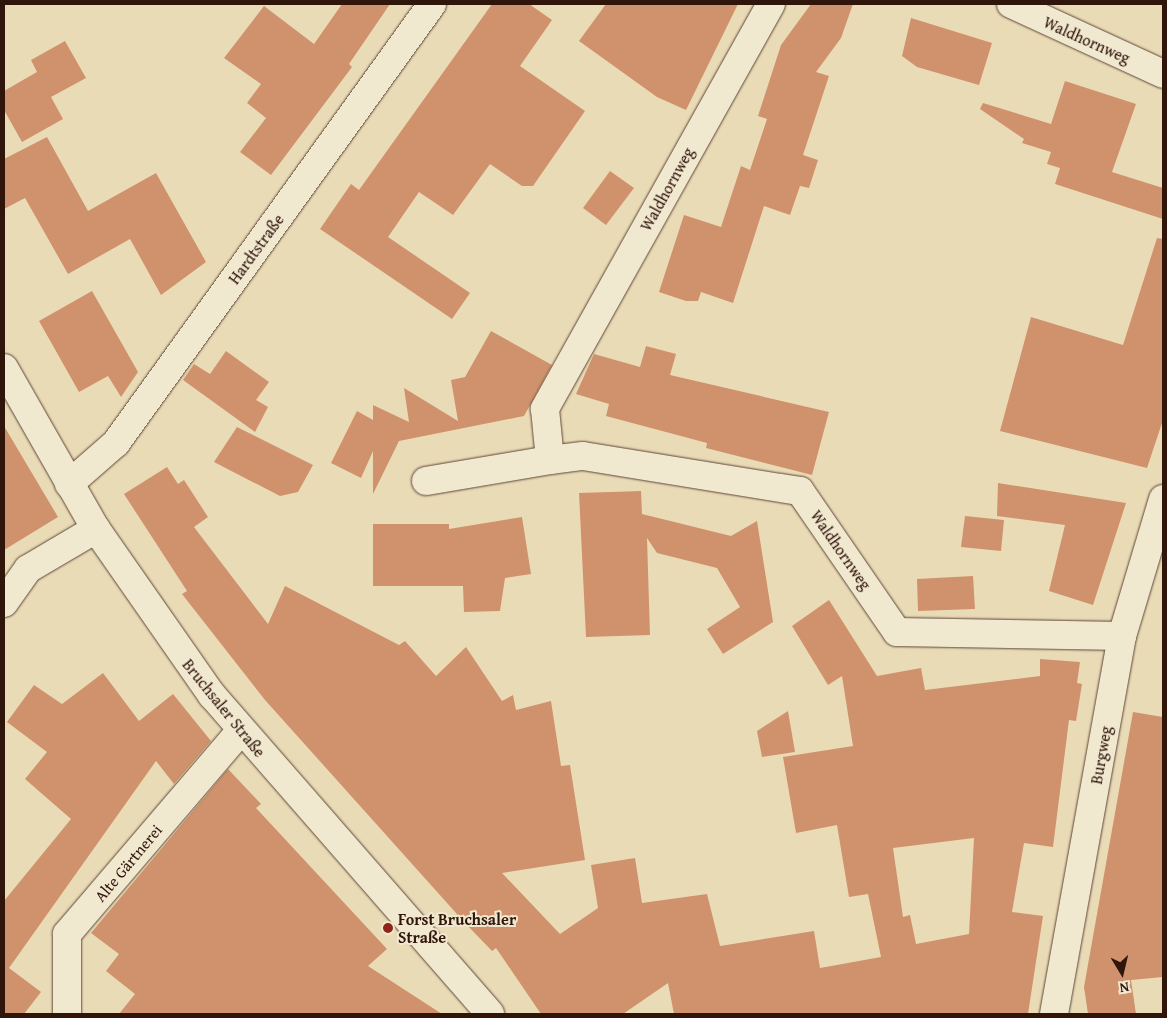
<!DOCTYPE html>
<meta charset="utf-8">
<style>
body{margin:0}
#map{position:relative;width:1167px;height:1018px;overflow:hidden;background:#eadbb7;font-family:"Gentium Book Plus",serif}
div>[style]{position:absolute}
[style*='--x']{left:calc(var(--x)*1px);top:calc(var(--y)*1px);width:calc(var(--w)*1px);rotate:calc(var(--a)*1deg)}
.building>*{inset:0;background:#d0926c}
.roads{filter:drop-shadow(0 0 1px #5e4636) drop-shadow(0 0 1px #5e4636)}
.street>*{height:28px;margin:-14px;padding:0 14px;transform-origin:14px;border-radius:14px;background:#f1e8d0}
.secondary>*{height:28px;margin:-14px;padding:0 14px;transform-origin:14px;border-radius:14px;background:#f1e8d0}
.dots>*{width:14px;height:14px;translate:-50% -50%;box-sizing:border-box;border:2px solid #f1e8d0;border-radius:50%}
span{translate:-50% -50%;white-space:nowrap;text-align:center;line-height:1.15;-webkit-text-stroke:4px #f1e8d0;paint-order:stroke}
.street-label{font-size:16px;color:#30150b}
.poi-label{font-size:16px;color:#30150b;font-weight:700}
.left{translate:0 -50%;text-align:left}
.frame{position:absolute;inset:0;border:5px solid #30150b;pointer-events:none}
.north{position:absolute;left:1097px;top:948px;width:50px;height:50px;-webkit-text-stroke:4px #f1e8d0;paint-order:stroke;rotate:171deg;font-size:14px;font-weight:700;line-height:20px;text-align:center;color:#30150b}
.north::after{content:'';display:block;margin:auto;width:18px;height:22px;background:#30150b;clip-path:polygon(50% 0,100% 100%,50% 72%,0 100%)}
</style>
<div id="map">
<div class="building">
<i style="clip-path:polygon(342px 4px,390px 4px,349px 64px,352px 67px,271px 175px,240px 152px,266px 118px,247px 103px,261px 84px,224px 58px,264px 6px,314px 44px)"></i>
<i style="clip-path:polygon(492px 4px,529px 4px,552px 20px,520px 66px,585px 111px,533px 186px,522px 186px,490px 164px,453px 215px,419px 192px,388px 237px,470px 293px,452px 319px,320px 229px,351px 184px,359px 190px)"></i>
<i style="clip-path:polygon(606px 4px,738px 4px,686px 110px,657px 97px,579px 41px)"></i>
<i style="clip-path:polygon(811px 4px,853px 4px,841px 38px,816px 72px,829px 76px,803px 155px,818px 160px,809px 188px,800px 186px,790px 215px,764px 206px,733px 303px,701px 292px,698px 301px,686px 301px,659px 292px,684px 215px,721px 227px,741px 166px,750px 170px,767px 119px,758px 116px,781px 45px)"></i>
<i style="clip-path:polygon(911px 18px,992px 43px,979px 85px,917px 67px,902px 56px)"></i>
<i style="clip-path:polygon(65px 41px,86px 78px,51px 97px,63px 119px,22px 142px,4px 110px,4px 91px,37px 72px,31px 60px)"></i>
<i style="clip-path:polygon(1065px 81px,1136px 104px,1112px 172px,1163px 188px,1163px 219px,1055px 184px,1060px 168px,1047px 164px,1051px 152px,1022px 143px,1024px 139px,980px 109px,983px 103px,1051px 124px)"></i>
<i style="clip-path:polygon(47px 137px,88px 211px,156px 173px,206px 262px,161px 295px,130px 239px,68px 274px,25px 198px,4px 209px,4px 159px)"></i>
<i style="clip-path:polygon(610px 171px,634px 188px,606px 225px,583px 208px)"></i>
<i style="clip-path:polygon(1157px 238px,1163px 239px,1163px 420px,1147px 468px,1000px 431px,1031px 317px,1123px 345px)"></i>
<i style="clip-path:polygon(92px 291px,138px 372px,121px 397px,108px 376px,79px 392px,39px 321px)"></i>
<i style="clip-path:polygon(491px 331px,552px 365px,524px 416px,399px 441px,373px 494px,373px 451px,361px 478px,331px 463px,357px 411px,373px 420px,373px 405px,409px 422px,404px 388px,458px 421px,451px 380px,465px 377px)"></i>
<i style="clip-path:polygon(646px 346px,676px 354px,670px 375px,829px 412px,812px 475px,706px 448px,707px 443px,606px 416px,609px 404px,576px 394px,594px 354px,640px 367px)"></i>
<i style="clip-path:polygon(226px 351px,269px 382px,256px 400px,268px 407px,255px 432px,183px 380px,194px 364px,210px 374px)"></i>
<i style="clip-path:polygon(4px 426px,58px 517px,4px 550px)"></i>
<i style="clip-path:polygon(237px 427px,313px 465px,298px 492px,280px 496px,214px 462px)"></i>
<i style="clip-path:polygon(evenodd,167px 467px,178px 484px,184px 480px,208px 517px,194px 527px,268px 624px,285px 586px,399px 645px,405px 641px,436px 676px,466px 647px,502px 701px,513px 695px,516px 710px,551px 701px,561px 766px,570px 765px,585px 860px,502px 873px,560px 934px,598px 908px,591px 865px,635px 858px,642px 903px,707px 894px,720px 946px,814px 931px,820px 968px,881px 957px,868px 894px,849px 897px,837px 825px,796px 833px,783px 757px,853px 746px,842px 676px,828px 685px,792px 626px,829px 600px,877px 676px,921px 668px,925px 690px,1040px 676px,1040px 659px,1080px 662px,1077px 683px,1082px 684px,1076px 721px,1069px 720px,1053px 847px,1024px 843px,1012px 912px,1043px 916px,1028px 1014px,674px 1014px,668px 983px,623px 1014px,541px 1014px,496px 948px,492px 951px,465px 923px,265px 700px,182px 594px,187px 591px,124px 494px,167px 467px,974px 838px,969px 934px,916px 944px,910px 915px,903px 917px,893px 848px,974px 838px)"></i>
<i style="clip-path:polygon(998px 483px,1126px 503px,1093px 605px,1049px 591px,1065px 525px,997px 516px)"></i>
<i style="clip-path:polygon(641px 491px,642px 514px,731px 536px,757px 521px,773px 622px,723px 654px,707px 629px,740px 607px,717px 568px,657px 553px,647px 538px,650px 635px,586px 637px,579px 493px)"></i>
<i style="clip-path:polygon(965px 516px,1004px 520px,1001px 551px,961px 547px)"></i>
<i style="clip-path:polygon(522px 517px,531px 574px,505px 578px,500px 611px,464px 612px,463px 586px,373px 586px,373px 524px,449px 524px,449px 529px)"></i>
<i style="clip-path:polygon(973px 576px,975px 609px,918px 611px,917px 579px)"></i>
<i style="clip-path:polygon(103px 673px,139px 721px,173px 694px,211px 741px,174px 784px,156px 761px,9px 968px,41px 992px,24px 1014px,4px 1014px,4px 901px,71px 819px,25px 779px,47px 752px,7px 722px,34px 685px,62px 704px)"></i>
<i style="clip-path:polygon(788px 711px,795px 752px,762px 757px,757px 731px)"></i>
<i style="clip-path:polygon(1133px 712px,1163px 717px,1163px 977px,1131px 980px,1136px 1014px,1088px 1014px,1084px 987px)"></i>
<i style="clip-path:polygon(228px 769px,261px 804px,256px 808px,387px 949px,368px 966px,442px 1014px,119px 1014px,135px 994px,106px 971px,119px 954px,91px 933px)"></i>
</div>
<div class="roads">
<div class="street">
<i style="--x:771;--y:4;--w:464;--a:119.2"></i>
<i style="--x:545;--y:409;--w:51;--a:84.4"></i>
<i style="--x:550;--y:460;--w:33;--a:-7"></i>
<i style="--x:583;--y:456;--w:220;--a:9.2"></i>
<i style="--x:800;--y:491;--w:171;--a:55.5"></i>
<i style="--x:897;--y:632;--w:225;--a:1"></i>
<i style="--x:1011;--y:4;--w:167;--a:24.7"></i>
<i style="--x:426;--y:481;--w:126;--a:-9.6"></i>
<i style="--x:69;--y:484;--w:62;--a:-41.1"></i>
<i style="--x:116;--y:443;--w:541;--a:-54.25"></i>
<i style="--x:4;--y:603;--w:42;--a:-54.8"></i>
<i style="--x:28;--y:569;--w:79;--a:-30.5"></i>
<i style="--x:67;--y:1014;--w:80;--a:-90"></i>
<i style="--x:67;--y:934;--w:268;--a:-49.5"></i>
</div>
<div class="secondary">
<i style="--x:4;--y:368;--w:185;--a:60.3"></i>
<i style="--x:96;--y:529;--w:203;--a:55.1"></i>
<i style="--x:212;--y:695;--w:423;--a:48.9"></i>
<i style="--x:1054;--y:1014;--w:384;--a:-79.8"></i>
<i style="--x:1122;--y:636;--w:143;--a:-73.3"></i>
</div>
</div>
<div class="dots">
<i style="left:388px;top:928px;background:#8f2418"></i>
</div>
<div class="street-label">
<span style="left:1087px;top:40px;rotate:24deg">Waldhornweg</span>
<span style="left:667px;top:189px;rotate:-61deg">Waldhornweg</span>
<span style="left:256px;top:249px;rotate:-54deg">Hardtstraße</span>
<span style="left:841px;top:550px;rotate:55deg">Waldhornweg</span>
<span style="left:224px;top:708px;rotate:51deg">Bruchsaler Straße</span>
<span style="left:1101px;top:755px;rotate:-80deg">Burgweg</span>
<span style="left:128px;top:863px;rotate:-50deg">Alte Gärtnerei</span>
</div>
<div class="poi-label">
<span class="left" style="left:398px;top:928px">Forst Bruchsaler<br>Straße</span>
</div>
<div class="frame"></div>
<div class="north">N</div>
</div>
